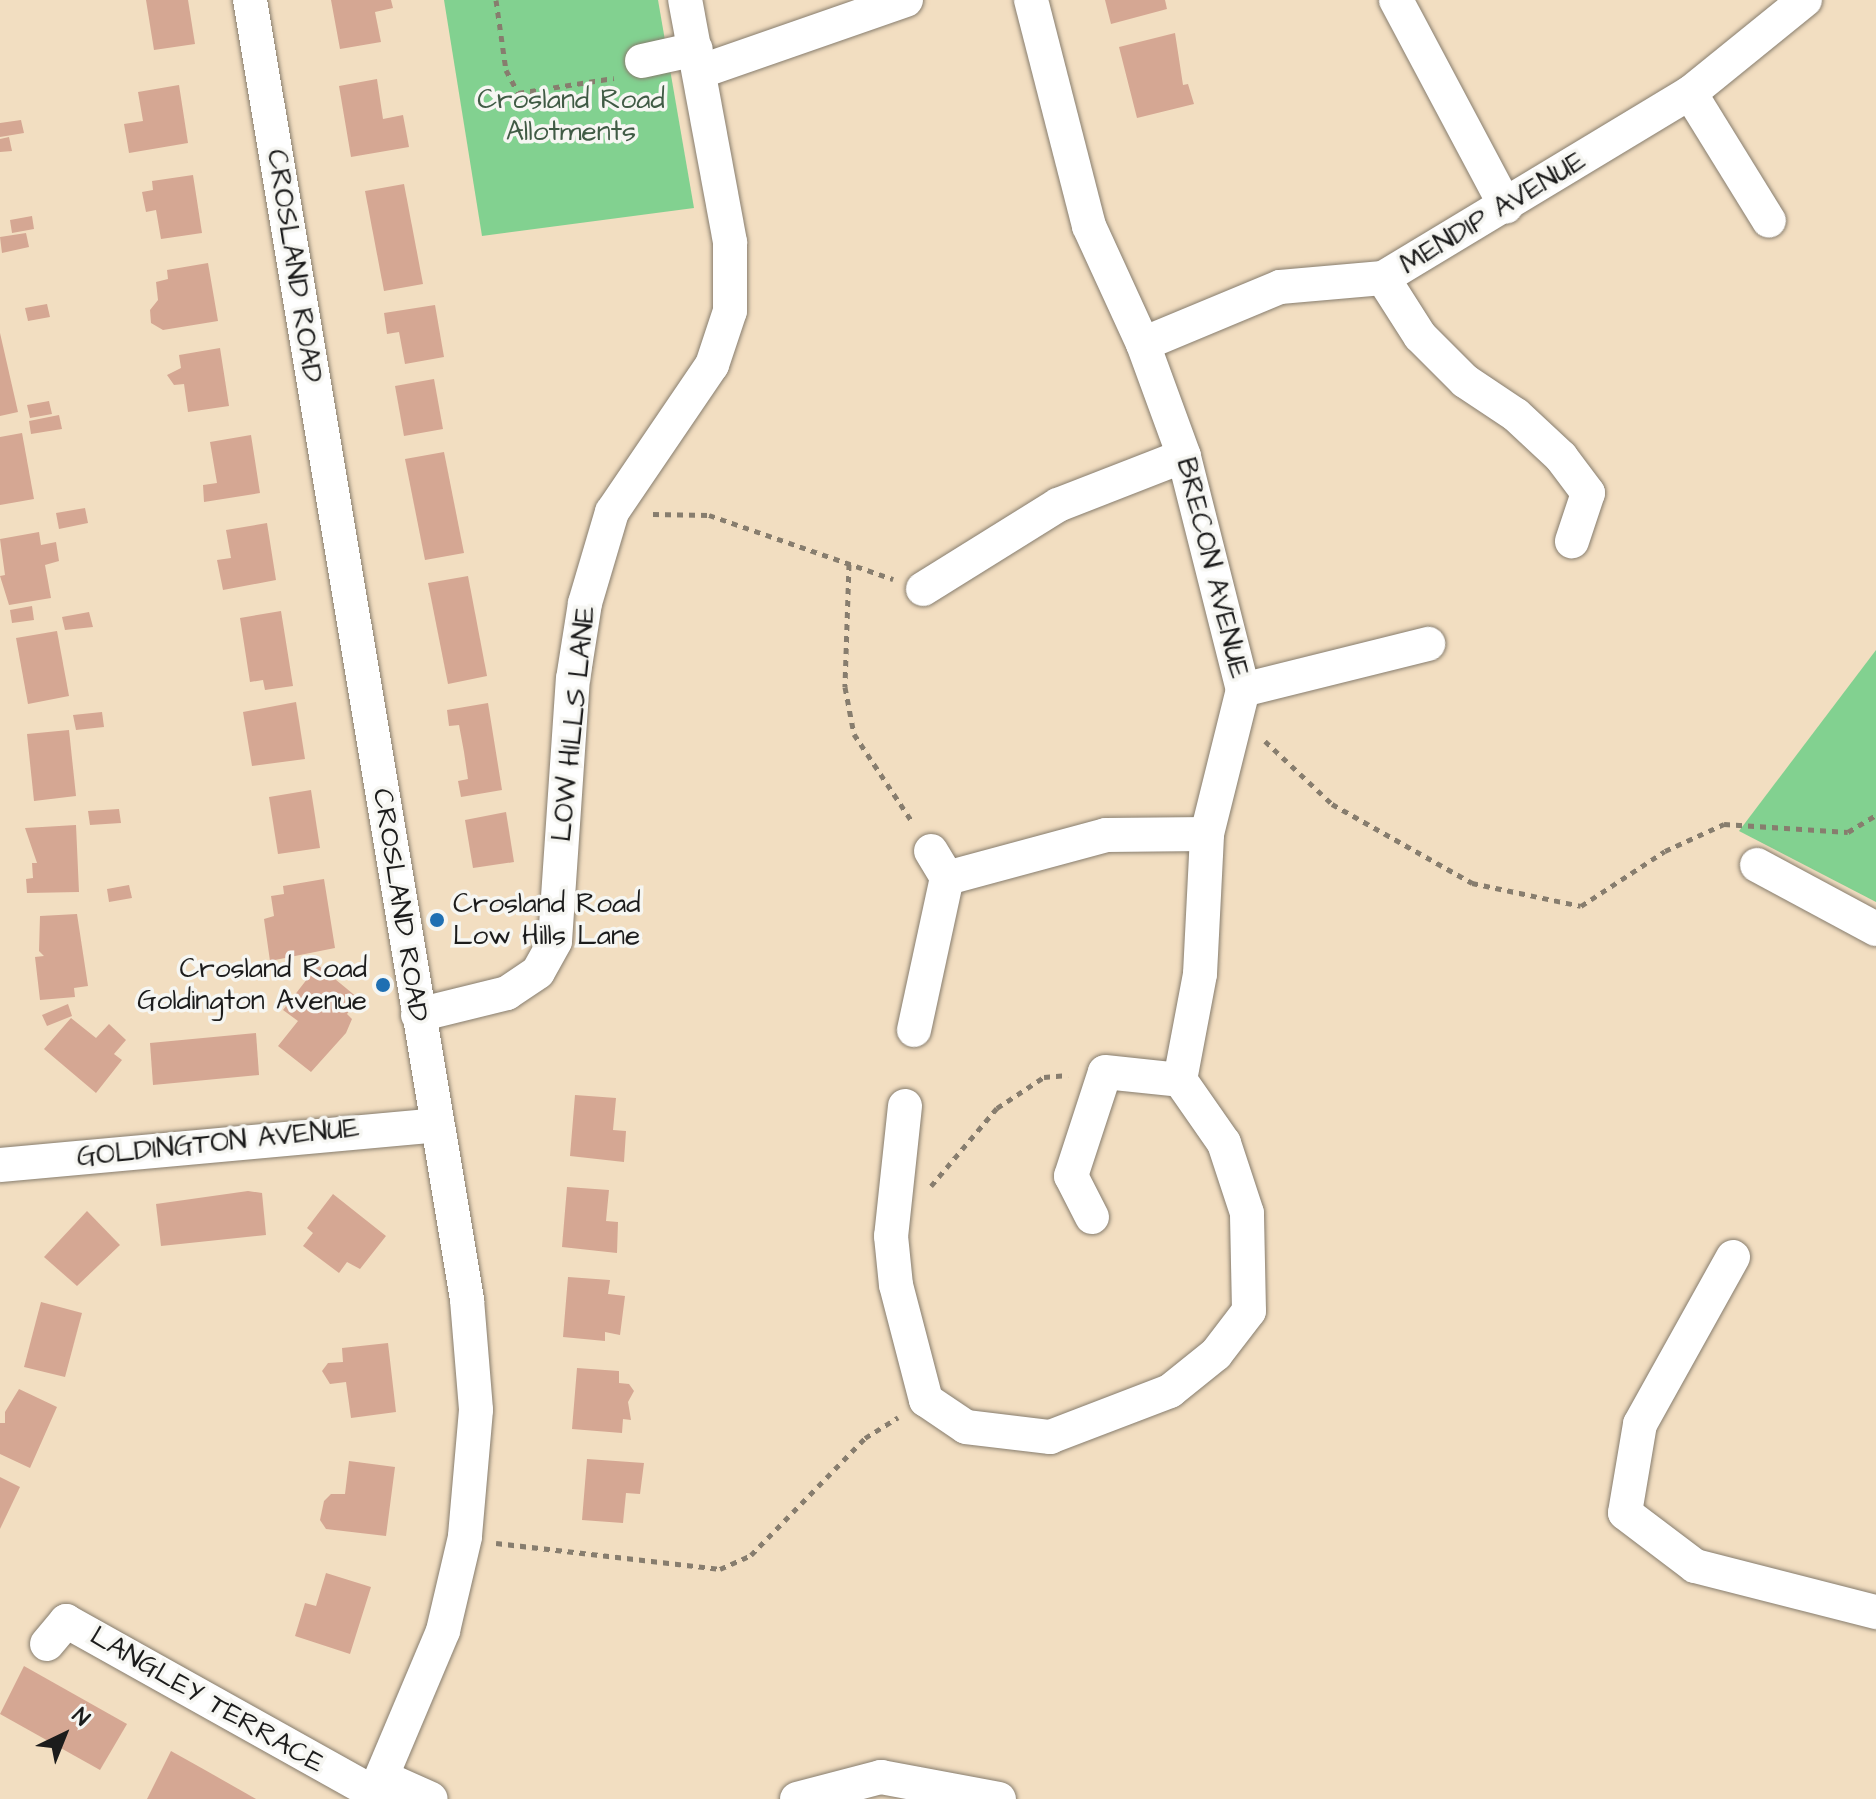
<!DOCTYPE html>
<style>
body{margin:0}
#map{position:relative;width:1876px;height:1799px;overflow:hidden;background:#f2dec1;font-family:"Architects Daughter",sans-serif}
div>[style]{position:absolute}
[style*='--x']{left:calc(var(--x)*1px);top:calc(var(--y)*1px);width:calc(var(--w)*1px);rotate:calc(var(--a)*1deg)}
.green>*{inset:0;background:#82d190}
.building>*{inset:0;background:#d5a793}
.path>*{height:5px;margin-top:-2.5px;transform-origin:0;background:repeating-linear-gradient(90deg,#877d6e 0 6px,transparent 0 12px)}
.roads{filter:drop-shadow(0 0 2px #877d6e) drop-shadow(0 0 2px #877d6e)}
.minor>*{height:34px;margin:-17px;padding:0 17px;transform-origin:17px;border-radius:17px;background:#fff}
.dots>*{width:22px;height:22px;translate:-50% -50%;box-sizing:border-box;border:4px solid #f6f6f2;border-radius:50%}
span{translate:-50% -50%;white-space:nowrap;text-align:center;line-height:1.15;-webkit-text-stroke:7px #f6f6f2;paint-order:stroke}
.park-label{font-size:28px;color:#405b45}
.street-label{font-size:28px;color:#1c1c1c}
.poi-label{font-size:28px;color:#1c1c1c}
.left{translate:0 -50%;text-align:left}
.right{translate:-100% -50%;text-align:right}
.north{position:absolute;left:24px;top:1695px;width:80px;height:80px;-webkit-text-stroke:6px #f6f6f2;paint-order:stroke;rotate:43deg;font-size:22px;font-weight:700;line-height:32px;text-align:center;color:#1c1c1c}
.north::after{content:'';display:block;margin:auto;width:28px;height:36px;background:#1c1c1c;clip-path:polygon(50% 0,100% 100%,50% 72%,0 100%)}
</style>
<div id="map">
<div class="green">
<i style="clip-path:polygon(444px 0,658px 0,694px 208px,482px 236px)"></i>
<i style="clip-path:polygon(1876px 650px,1876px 902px,1739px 831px)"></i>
</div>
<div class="building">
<i style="clip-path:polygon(146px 0,188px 0,195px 44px,154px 50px)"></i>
<i style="clip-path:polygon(331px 0,391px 0,393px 8px,375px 12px,381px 42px,340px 49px)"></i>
<i style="clip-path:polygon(1105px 0,1165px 0,1167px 9px,1111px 24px)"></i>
<i style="clip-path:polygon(1175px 33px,1183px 85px,1188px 84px,1194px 104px,1137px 118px,1119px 47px)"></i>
<i style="clip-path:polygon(377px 79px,383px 119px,403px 115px,409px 147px,351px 157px,339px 86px)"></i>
<i style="clip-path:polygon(179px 85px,188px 143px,129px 153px,124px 124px,143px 121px,138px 92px)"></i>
<i style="clip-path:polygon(21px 120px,24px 133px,0 137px,0 123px)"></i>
<i style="clip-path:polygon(9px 137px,12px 151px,0 152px,0 139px)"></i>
<i style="clip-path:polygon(193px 175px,202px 233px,161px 239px,156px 210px,146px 212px,142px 192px,153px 190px,152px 181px)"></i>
<i style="clip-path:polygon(404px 184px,423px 284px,384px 291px,365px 191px)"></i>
<i style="clip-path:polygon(32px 216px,34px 229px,12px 233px,10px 220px)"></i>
<i style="clip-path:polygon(26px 233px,29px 247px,2px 253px,0 237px)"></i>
<i style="clip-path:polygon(208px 263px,218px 321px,163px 330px,151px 323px,150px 310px,158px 300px,156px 282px,168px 279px,167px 270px)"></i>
<i style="clip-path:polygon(47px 304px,50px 317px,28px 321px,25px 308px)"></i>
<i style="clip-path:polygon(435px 305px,444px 357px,405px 364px,399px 332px,387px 334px,384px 313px)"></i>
<i style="clip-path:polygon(0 333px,18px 412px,0 416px)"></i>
<i style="clip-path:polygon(220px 348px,229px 406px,188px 412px,184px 384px,174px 385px,167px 375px,181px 368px,179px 355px)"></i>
<i style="clip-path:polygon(434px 379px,443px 429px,404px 436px,395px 386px)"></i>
<i style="clip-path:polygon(49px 401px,52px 414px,30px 418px,27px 405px)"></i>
<i style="clip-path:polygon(59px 415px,62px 429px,31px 434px,29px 421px)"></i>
<i style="clip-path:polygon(22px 433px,34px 499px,0 505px,0 437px)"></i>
<i style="clip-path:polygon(251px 435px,260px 493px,204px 502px,203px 485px,217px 483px,210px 442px)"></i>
<i style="clip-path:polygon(444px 452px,464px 553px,425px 560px,405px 459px)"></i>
<i style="clip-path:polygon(85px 508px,88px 523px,59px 529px,56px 513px)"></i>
<i style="clip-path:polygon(267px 523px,276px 580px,223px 590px,217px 560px,231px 558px,226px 530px)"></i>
<i style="clip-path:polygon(39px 532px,41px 545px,56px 542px,59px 561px,45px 565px,51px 598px,9px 605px,0 576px,5px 575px,0 539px)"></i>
<i style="clip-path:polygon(468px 576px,487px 676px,448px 684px,428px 583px)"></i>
<i style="clip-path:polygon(32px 606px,34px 620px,12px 623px,10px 610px)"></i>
<i style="clip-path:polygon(281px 611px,293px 686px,265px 690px,263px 680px,250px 682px,240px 618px)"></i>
<i style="clip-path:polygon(89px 612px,93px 627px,65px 630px,62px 617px)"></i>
<i style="clip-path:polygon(57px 631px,69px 696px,28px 704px,16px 638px)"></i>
<i style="clip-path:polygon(296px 702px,305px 759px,252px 766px,243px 712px)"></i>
<i style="clip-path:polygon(488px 703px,502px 790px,461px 797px,458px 781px,468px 779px,464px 752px,459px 725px,449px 726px,447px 710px)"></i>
<i style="clip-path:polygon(102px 712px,104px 727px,76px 730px,73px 715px)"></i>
<i style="clip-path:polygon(69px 730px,76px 796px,34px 801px,27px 734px)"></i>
<i style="clip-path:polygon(311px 790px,320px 848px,278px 854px,269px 797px)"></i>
<i style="clip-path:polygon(119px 809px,121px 823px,90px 825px,88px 811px)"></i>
<i style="clip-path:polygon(506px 812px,514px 862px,473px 868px,465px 820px)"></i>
<i style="clip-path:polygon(76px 825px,79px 892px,27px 893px,26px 879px,33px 878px,32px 863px,37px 863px,25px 828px)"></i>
<i style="clip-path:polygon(324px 879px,335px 948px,270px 961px,264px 919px,274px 916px,271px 896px,284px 894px,283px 886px)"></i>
<i style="clip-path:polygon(129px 885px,132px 898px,109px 902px,107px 889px)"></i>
<i style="clip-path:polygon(77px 914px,88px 986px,74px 988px,75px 997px,40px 1000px,35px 957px,44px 956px,39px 951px,40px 916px)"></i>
<i style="clip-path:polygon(318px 965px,358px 998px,347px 1014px,352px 1019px,346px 1033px,311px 1072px,278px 1046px,298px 1021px,283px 1010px)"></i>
<i style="clip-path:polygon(68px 1004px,72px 1016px,47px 1026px,42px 1015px)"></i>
<i style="clip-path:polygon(71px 1018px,96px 1038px,109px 1024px,126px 1040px,114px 1054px,122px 1060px,96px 1093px,44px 1049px)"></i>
<i style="clip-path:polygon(256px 1033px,259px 1075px,153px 1085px,150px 1043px)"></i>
<i style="clip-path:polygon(575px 1095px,616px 1098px,613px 1130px,626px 1131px,624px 1162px,570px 1156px)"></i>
<i style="clip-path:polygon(567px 1187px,609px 1190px,606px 1221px,618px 1222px,617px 1253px,562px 1247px)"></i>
<i style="clip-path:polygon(248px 1191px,262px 1193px,266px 1235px,161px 1246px,156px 1204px)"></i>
<i style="clip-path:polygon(333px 1194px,386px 1236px,360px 1269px,347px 1262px,339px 1273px,303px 1246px,313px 1233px,307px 1228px)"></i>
<i style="clip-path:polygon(87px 1211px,120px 1245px,77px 1286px,44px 1257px)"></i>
<i style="clip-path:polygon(568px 1277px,610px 1280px,608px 1294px,625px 1296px,620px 1335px,605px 1332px,605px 1341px,563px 1337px)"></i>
<i style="clip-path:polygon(41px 1302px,82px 1313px,65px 1377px,24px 1367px)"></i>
<i style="clip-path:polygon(388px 1343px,396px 1412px,351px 1418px,346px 1382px,330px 1384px,322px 1371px,328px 1363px,343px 1362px,342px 1348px)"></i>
<i style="clip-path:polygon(577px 1368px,619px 1371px,619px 1383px,629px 1384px,634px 1391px,628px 1402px,631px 1420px,623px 1419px,622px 1433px,572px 1429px)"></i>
<i style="clip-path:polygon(19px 1389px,57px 1407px,30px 1468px,0 1454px,0 1423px,5px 1423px,5px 1412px)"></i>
<i style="clip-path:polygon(587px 1459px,644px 1463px,640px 1494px,626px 1493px,623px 1523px,582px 1520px)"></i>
<i style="clip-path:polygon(349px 1461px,395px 1467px,386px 1536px,326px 1529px,320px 1520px,324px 1501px,331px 1494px,345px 1494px)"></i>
<i style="clip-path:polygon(0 1477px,20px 1487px,0 1529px)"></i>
<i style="clip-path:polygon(326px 1573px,371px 1587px,350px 1654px,295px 1636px,305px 1603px,316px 1606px)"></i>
<i style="clip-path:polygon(24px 1666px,127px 1724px,100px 1770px,0 1714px)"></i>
<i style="clip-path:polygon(171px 1751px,205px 1770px,256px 1799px,147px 1799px)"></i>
</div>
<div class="path">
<i style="--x:496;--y:0;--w:71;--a:81.9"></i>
<i style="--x:506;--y:70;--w:26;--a:62"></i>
<i style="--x:518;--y:93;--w:97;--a:-8.9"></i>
<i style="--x:653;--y:514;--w:56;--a:1"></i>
<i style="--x:709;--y:515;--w:195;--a:19.2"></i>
<i style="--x:849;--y:564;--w:123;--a:91.9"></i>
<i style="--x:845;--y:687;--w:48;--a:79.2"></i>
<i style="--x:854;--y:734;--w:107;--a:56.5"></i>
<i style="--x:1265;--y:741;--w:92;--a:43.2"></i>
<i style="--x:1332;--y:804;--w:161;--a:29.4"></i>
<i style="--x:1472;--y:883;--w:111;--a:11.9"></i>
<i style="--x:1581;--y:906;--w:100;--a:-33.2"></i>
<i style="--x:1665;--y:851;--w:65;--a:-24.6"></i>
<i style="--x:1724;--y:824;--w:124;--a:3.7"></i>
<i style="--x:1848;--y:832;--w:33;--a:-31"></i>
<i style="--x:931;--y:1186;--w:102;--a:-49.8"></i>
<i style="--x:997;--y:1108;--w:56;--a:-33.4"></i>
<i style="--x:1044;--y:1077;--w:24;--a:-5"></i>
<i style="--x:496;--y:1543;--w:226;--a:6.6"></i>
<i style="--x:720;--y:1569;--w:34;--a:-24"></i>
<i style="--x:751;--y:1555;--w:163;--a:-45.7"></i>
<i style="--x:865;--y:1438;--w:39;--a:-32"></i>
</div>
<div class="roads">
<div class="minor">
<i style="--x:250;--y:0;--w:1318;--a:80.52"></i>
<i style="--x:467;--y:1300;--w:110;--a:85.3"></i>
<i style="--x:476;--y:1410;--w:127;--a:95"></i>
<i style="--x:465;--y:1537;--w:97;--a:103.2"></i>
<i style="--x:443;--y:1631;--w:182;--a:112.9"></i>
<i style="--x:1396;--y:0;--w:234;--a:62"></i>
<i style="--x:642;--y:61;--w:55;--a:-12.5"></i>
<i style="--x:702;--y:71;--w:216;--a:-19.2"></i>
<i style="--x:1690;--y:93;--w:150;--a:58.3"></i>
<i style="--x:1383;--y:278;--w:69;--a:57.5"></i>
<i style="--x:1420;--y:336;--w:64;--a:45"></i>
<i style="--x:1465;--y:381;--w:61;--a:33.7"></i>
<i style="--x:1516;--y:415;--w:62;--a:43"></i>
<i style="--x:1561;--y:457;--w:45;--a:53.1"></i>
<i style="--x:1588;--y:493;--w:51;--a:108.4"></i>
<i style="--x:1143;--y:344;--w:148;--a:-22.6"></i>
<i style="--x:1280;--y:287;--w:103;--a:-5"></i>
<i style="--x:1383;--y:278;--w:358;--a:-31.1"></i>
<i style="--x:1690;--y:93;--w:148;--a:-39"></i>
<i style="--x:923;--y:589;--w:159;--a:-31.9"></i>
<i style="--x:1058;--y:505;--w:135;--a:-21.3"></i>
<i style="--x:1243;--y:690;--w:191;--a:-14"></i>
<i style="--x:931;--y:851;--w:31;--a:59"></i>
<i style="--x:947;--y:878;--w:165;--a:-15.1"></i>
<i style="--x:1106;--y:835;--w:101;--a:-0.6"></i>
<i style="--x:1757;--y:865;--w:135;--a:28.3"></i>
<i style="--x:418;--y:1015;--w:92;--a:-13.9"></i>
<i style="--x:507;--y:993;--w:37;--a:-34"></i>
<i style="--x:538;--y:972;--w:35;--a:-61"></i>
<i style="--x:555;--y:941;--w:263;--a:-86.1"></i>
<i style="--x:573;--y:679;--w:77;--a:-81"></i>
<i style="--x:585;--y:603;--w:95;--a:-73.5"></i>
<i style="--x:612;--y:512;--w:178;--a:-55.8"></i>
<i style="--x:712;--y:365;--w:57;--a:-71.6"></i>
<i style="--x:730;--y:311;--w:69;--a:-90"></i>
<i style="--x:730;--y:242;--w:246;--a:-100.5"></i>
<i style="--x:914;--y:1030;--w:156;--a:-77.8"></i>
<i style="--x:905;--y:1106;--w:131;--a:96.1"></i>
<i style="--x:891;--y:1236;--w:49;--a:84.2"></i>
<i style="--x:896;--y:1285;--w:119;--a:75.4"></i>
<i style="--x:926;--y:1400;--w:48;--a:34"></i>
<i style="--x:966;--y:1427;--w:85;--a:6.8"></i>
<i style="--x:1050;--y:1437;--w:129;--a:-21"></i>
<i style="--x:1170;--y:1391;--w:59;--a:-38.8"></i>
<i style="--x:1216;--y:1354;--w:54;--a:-52.5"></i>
<i style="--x:1249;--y:1311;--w:98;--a:-91.2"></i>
<i style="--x:1247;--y:1213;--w:74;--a:-108.2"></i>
<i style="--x:1224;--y:1143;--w:77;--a:-124.9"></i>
<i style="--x:1180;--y:1080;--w:108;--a:-79.3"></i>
<i style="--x:1200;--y:974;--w:140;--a:-87.1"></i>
<i style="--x:1207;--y:834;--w:148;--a:-76"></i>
<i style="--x:1243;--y:690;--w:241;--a:-104.2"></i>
<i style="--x:1184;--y:456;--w:119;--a:-110.1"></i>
<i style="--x:1143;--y:344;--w:130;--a:-114.6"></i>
<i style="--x:1089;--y:226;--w:233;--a:-104.4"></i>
<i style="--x:0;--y:1165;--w:438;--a:-5.2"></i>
<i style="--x:1092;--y:1217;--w:46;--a:-117.1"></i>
<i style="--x:1071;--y:1176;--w:109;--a:-71.9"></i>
<i style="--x:1105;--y:1072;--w:75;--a:6.1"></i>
<i style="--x:1733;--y:1257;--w:191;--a:119.1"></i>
<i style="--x:1640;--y:1424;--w:90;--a:99.6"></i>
<i style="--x:1625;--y:1513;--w:88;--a:37.1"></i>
<i style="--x:1695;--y:1566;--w:187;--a:14.3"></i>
<i style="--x:47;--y:1644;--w:30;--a:-50"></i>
<i style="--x:66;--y:1621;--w:354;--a:29.2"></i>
<i style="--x:384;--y:1778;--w:51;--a:24.1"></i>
<i style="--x:797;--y:1799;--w:87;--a:-14.7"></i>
<i style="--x:881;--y:1777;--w:120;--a:10.6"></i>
</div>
</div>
<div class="dots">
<i style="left:437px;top:920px;background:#1f6fb2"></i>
<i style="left:383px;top:985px;background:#1f6fb2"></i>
</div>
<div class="park-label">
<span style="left:571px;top:116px">Crosland Road<br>Allotments</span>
</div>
<div class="street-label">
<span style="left:1493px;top:213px;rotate:-31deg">MENDIP AVENUE</span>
<span style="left:294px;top:266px;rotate:81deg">CROSLAND ROAD</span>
<span style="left:1212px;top:568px;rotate:76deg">BRECON AVENUE</span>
<span style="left:574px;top:724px;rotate:-84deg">LOW HILLS LANE</span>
<span style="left:400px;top:905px;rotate:81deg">CROSLAND ROAD</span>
<span style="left:218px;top:1143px;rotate:-6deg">GOLDINGTON AVENUE</span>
<span style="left:207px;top:1700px;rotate:30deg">LANGLEY TERRACE</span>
</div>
<div class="poi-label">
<span class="left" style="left:453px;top:920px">Crosland Road<br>Low Hills Lane</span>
<span class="right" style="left:367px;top:985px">Crosland Road<br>Goldington Avenue</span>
</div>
<div class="north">N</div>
</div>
